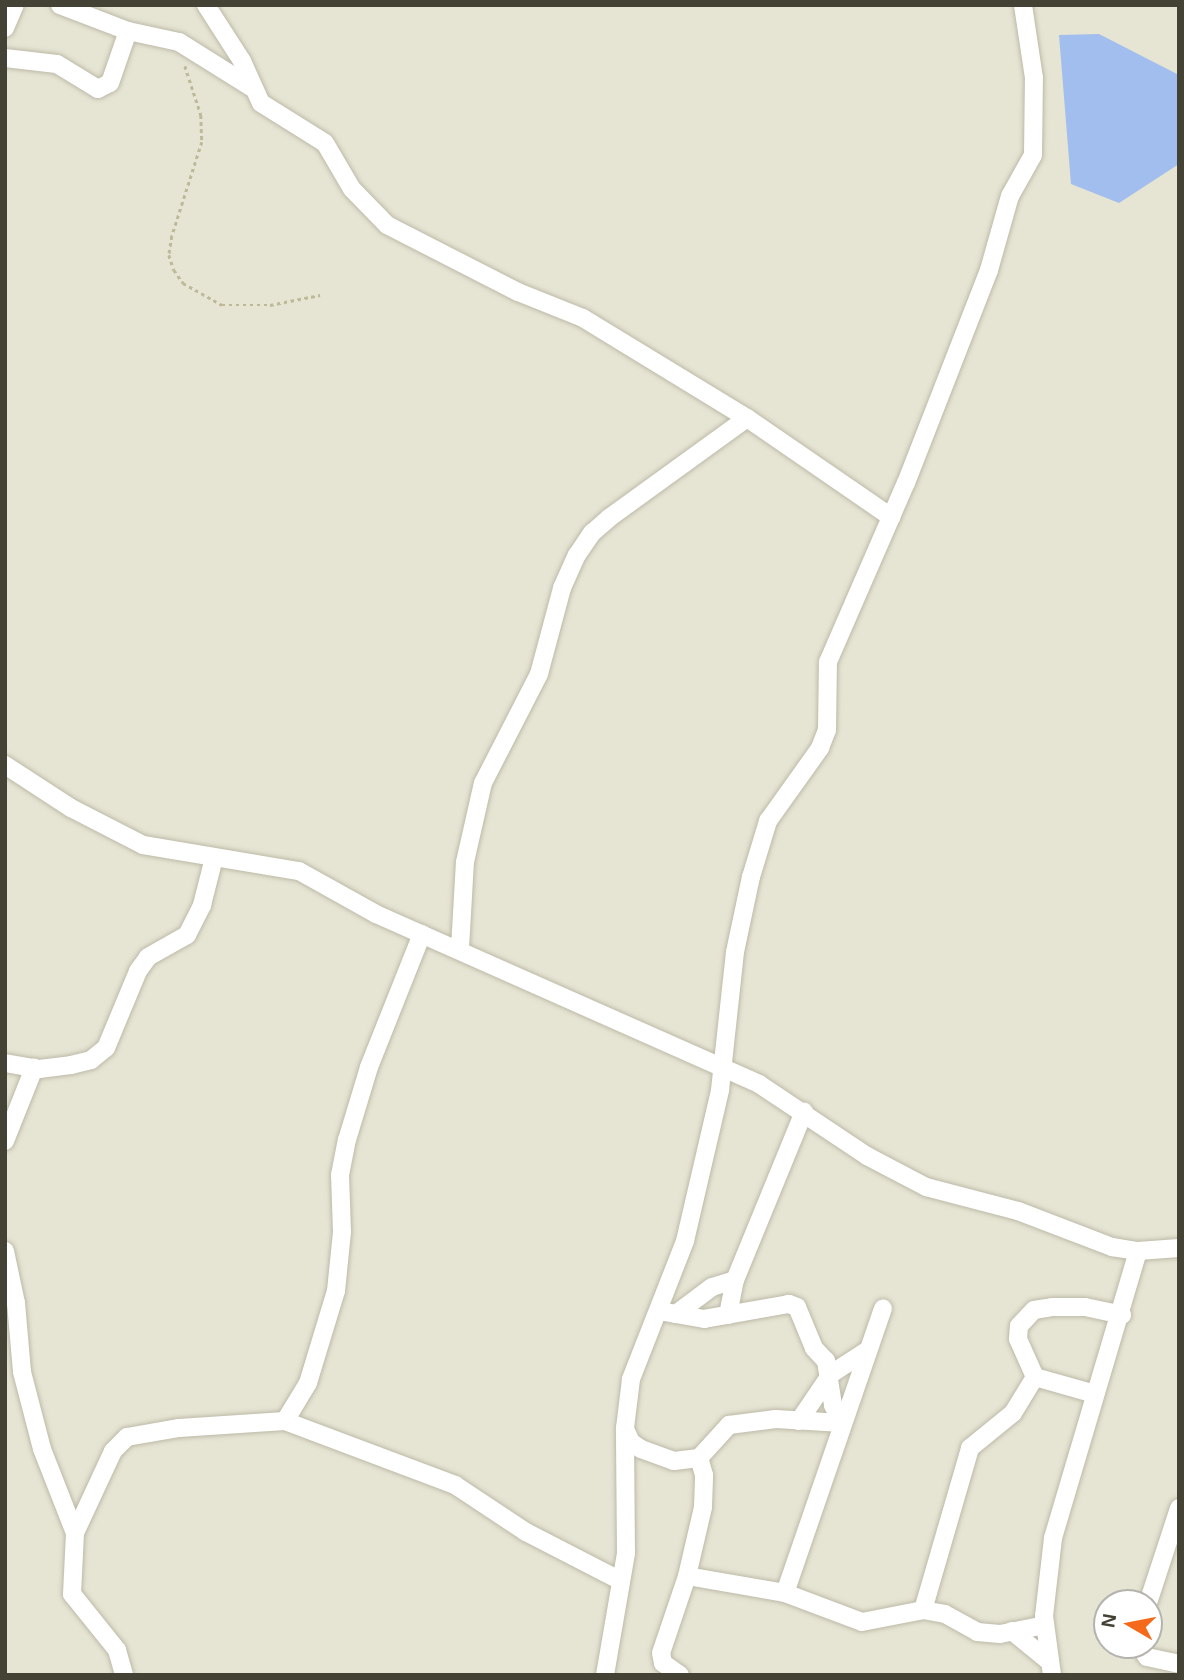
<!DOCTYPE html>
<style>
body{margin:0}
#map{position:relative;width:1184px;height:1680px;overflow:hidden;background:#f2f1e5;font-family:Arial,sans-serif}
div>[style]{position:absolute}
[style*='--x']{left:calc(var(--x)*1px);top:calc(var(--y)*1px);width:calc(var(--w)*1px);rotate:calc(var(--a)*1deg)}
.residential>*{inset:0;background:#e6e4d3}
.water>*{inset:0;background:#a2beee}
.path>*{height:2.5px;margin-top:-1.25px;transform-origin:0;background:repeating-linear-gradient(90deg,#beb999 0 3.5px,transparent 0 7px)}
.roads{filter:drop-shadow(0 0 2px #bdbaa8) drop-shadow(0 0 2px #bdbaa8)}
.minor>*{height:18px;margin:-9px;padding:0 9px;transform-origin:9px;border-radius:9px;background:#fff}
span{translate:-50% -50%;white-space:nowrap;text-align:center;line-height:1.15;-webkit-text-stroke:6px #fff;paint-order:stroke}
.frame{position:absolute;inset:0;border:7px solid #444135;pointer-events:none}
.north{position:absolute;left:1093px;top:1589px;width:70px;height:70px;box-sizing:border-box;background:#fff;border:2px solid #b4b3ae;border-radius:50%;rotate:280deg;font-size:19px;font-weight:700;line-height:28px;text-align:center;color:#444135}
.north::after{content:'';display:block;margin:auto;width:24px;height:32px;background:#f46a1a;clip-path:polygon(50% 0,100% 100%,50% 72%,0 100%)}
</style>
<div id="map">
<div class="residential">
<i style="clip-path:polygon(evenodd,5px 5px,1179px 5px,1179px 1675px,5px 1675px,5px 5px,1107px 1603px,1149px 1603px,1149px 1645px,1107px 1645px,1107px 1603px)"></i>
</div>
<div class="water">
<i style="clip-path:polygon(1099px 34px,1179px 75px,1179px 164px,1119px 203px,1071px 184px,1059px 35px)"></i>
</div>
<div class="path">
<i style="--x:185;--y:66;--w:52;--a:71.9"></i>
<i style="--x:201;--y:115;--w:27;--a:88"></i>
<i style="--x:202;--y:142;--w:99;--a:107.7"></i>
<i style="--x:172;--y:236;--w:19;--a:99"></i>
<i style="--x:169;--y:255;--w:16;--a:72"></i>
<i style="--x:174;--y:270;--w:16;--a:55"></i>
<i style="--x:183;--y:283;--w:45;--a:29.4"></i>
<i style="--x:222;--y:305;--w:48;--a:0"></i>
<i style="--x:270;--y:305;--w:51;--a:-11.3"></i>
</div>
<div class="roads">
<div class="minor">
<i style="--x:60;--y:5;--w:73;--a:20.9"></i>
<i style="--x:128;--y:31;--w:52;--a:12.2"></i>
<i style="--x:179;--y:42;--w:85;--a:32"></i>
<i style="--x:206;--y:5;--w:67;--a:57.3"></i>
<i style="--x:242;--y:61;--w:46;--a:65.7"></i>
<i style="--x:261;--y:103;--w:75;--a:32"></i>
<i style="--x:325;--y:143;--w:53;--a:59.6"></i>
<i style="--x:352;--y:189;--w:50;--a:45.8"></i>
<i style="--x:387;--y:225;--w:147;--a:27.1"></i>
<i style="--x:518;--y:292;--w:70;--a:21.8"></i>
<i style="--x:583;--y:318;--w:192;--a:31.4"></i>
<i style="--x:747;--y:418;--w:175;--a:34.5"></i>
<i style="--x:5;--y:28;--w:25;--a:-67"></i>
<i style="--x:5;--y:58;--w:52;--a:6.6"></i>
<i style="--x:57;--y:64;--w:48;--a:31.4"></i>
<i style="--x:98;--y:89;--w:13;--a:-27"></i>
<i style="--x:110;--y:83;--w:55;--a:-70.9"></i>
<i style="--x:5;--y:765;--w:79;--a:33.1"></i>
<i style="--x:71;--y:808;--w:81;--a:27.2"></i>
<i style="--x:143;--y:845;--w:158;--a:9.5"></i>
<i style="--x:299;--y:871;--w:88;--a:29.2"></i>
<i style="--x:376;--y:914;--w:419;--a:23.9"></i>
<i style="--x:759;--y:1084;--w:130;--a:33.7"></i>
<i style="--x:867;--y:1156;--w:67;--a:27.7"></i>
<i style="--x:926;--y:1187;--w:95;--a:14.6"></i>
<i style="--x:1018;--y:1211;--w:101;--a:21"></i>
<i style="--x:1112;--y:1247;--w:26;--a:9"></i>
<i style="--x:1138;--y:1251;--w:41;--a:-4.2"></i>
<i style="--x:460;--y:948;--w:86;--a:-86.7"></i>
<i style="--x:465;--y:862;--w:81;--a:-77.2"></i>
<i style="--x:483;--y:783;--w:123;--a:-62.8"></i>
<i style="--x:539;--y:674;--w:89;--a:-75"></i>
<i style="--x:562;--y:588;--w:36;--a:-66"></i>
<i style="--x:577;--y:555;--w:27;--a:-56"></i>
<i style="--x:592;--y:533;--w:23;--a:-41"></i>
<i style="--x:609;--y:518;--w:170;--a:-35.9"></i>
<i style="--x:5;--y:1063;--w:35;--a:10"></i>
<i style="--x:39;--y:1069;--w:32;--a:-7"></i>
<i style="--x:71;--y:1065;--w:21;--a:-14"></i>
<i style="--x:91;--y:1060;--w:19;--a:-39"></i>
<i style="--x:106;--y:1048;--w:83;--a:-67.4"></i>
<i style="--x:138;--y:971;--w:17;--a:-54"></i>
<i style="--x:148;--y:957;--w:45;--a:-29.4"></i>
<i style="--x:187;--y:935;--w:34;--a:-63"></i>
<i style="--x:202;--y:905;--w:49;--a:-75.7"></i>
<i style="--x:5;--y:1141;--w:79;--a:-68.3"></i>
<i style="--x:5;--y:1251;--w:53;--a:78.1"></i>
<i style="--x:16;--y:1303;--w:69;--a:85"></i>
<i style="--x:22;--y:1372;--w:80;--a:75.4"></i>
<i style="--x:42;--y:1449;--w:90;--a:68.6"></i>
<i style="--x:75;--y:1533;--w:61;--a:92.8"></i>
<i style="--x:72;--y:1594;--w:72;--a:51.2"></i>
<i style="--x:117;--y:1650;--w:26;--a:74"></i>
<i style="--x:676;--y:1314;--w:45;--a:-36.9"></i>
<i style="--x:712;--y:1287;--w:24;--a:-17"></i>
<i style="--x:728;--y:1315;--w:36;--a:-79"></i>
<i style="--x:735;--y:1280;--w:182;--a:-67.7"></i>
<i style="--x:1095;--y:1394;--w:62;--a:-164.2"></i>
<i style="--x:1035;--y:1377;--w:42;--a:-114.1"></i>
<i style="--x:1018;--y:1339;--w:13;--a:-86"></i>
<i style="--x:1019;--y:1326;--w:22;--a:-47"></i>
<i style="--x:1034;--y:1310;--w:18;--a:-9"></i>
<i style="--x:1052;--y:1307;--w:33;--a:0"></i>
<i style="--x:1085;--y:1307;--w:38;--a:12"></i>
<i style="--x:285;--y:1421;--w:182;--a:20.6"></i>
<i style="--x:455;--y:1485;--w:85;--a:33.5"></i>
<i style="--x:526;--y:1532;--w:107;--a:27.3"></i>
<i style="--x:799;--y:1421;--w:57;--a:-55.8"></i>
<i style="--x:831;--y:1374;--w:44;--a:-33"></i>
<i style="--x:625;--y:1429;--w:14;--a:65"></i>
<i style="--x:631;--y:1442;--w:12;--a:35"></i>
<i style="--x:641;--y:1449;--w:35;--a:20"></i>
<i style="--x:674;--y:1461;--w:25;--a:-7"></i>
<i style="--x:699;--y:1458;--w:45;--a:-47.7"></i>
<i style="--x:729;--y:1425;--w:47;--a:-7.3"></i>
<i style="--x:776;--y:1419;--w:66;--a:3.5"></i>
<i style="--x:842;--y:1423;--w:20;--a:-117"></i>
<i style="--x:833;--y:1405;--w:45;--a:-99"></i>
<i style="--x:826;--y:1361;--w:18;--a:-133"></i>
<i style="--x:814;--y:1348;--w:44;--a:-112.5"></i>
<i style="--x:797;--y:1307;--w:9;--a:-159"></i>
<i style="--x:789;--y:1304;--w:86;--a:170"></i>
<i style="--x:704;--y:1319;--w:46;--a:-169.9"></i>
<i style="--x:75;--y:1533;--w:90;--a:-65.1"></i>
<i style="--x:113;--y:1451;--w:20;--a:-45"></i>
<i style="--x:127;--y:1437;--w:53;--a:-9.8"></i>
<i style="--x:179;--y:1428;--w:106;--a:-3.8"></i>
<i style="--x:285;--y:1421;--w:44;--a:-58.8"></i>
<i style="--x:308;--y:1383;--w:96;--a:-73.1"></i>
<i style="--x:336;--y:1291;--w:59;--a:-84.2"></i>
<i style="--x:342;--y:1232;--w:57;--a:-92"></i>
<i style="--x:340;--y:1175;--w:36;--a:-79"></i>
<i style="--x:347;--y:1140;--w:76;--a:-73.2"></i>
<i style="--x:369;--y:1067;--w:143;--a:-68.3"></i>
<i style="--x:687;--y:1576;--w:99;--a:9.8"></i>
<i style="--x:785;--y:1593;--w:82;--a:20.6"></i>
<i style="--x:862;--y:1622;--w:62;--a:-11.1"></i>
<i style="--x:923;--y:1610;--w:22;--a:10"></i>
<i style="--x:945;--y:1614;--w:37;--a:29"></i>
<i style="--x:977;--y:1632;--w:23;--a:5"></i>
<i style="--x:1000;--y:1634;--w:46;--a:-11.3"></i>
<i style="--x:785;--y:1593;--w:301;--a:-71"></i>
<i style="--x:1148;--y:1603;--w:100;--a:-71.9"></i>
<i style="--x:923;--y:1610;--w:169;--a:-73.8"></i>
<i style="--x:970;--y:1448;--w:55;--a:-39.1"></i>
<i style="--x:1013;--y:1413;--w:42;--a:-58.6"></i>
<i style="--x:1012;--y:1631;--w:49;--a:39.2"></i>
<i style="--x:1139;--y:1645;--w:14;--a:56"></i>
<i style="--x:1147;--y:1657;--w:33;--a:12"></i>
<i style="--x:605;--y:1675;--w:124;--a:-80.2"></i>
<i style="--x:626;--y:1553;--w:125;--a:-90.5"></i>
<i style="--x:625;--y:1428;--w:49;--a:-83"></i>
<i style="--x:631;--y:1379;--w:148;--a:-68.6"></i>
<i style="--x:685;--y:1241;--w:155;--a:-76.9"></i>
<i style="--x:720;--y:1090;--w:139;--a:-83.8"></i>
<i style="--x:735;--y:952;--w:77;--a:-78"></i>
<i style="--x:751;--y:877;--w:59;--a:-73.1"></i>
<i style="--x:768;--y:821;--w:90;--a:-54.5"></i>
<i style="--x:820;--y:748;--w:19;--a:-69"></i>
<i style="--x:827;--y:730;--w:68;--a:-89.2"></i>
<i style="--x:828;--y:662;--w:195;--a:-66.5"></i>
<i style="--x:906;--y:483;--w:229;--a:-68.7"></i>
<i style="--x:989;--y:270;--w:77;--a:-74.2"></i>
<i style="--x:1010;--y:196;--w:47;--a:-60.7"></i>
<i style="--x:1033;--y:155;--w:77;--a:-89.3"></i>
<i style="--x:1034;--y:78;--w:74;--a:-98.6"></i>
<i style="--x:680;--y:1675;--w:21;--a:-145"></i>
<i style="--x:663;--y:1663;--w:10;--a:-101"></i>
<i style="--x:661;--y:1653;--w:81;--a:-71.3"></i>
<i style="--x:687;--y:1576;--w:71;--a:-76.9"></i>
<i style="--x:703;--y:1507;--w:32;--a:-88"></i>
<i style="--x:704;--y:1475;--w:18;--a:-106"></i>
<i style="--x:1052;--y:1675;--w:60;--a:-97.7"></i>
<i style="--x:1044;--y:1616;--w:79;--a:-83.4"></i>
<i style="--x:1053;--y:1538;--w:299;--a:-73.5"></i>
</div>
</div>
<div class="frame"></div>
<div class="north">N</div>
</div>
